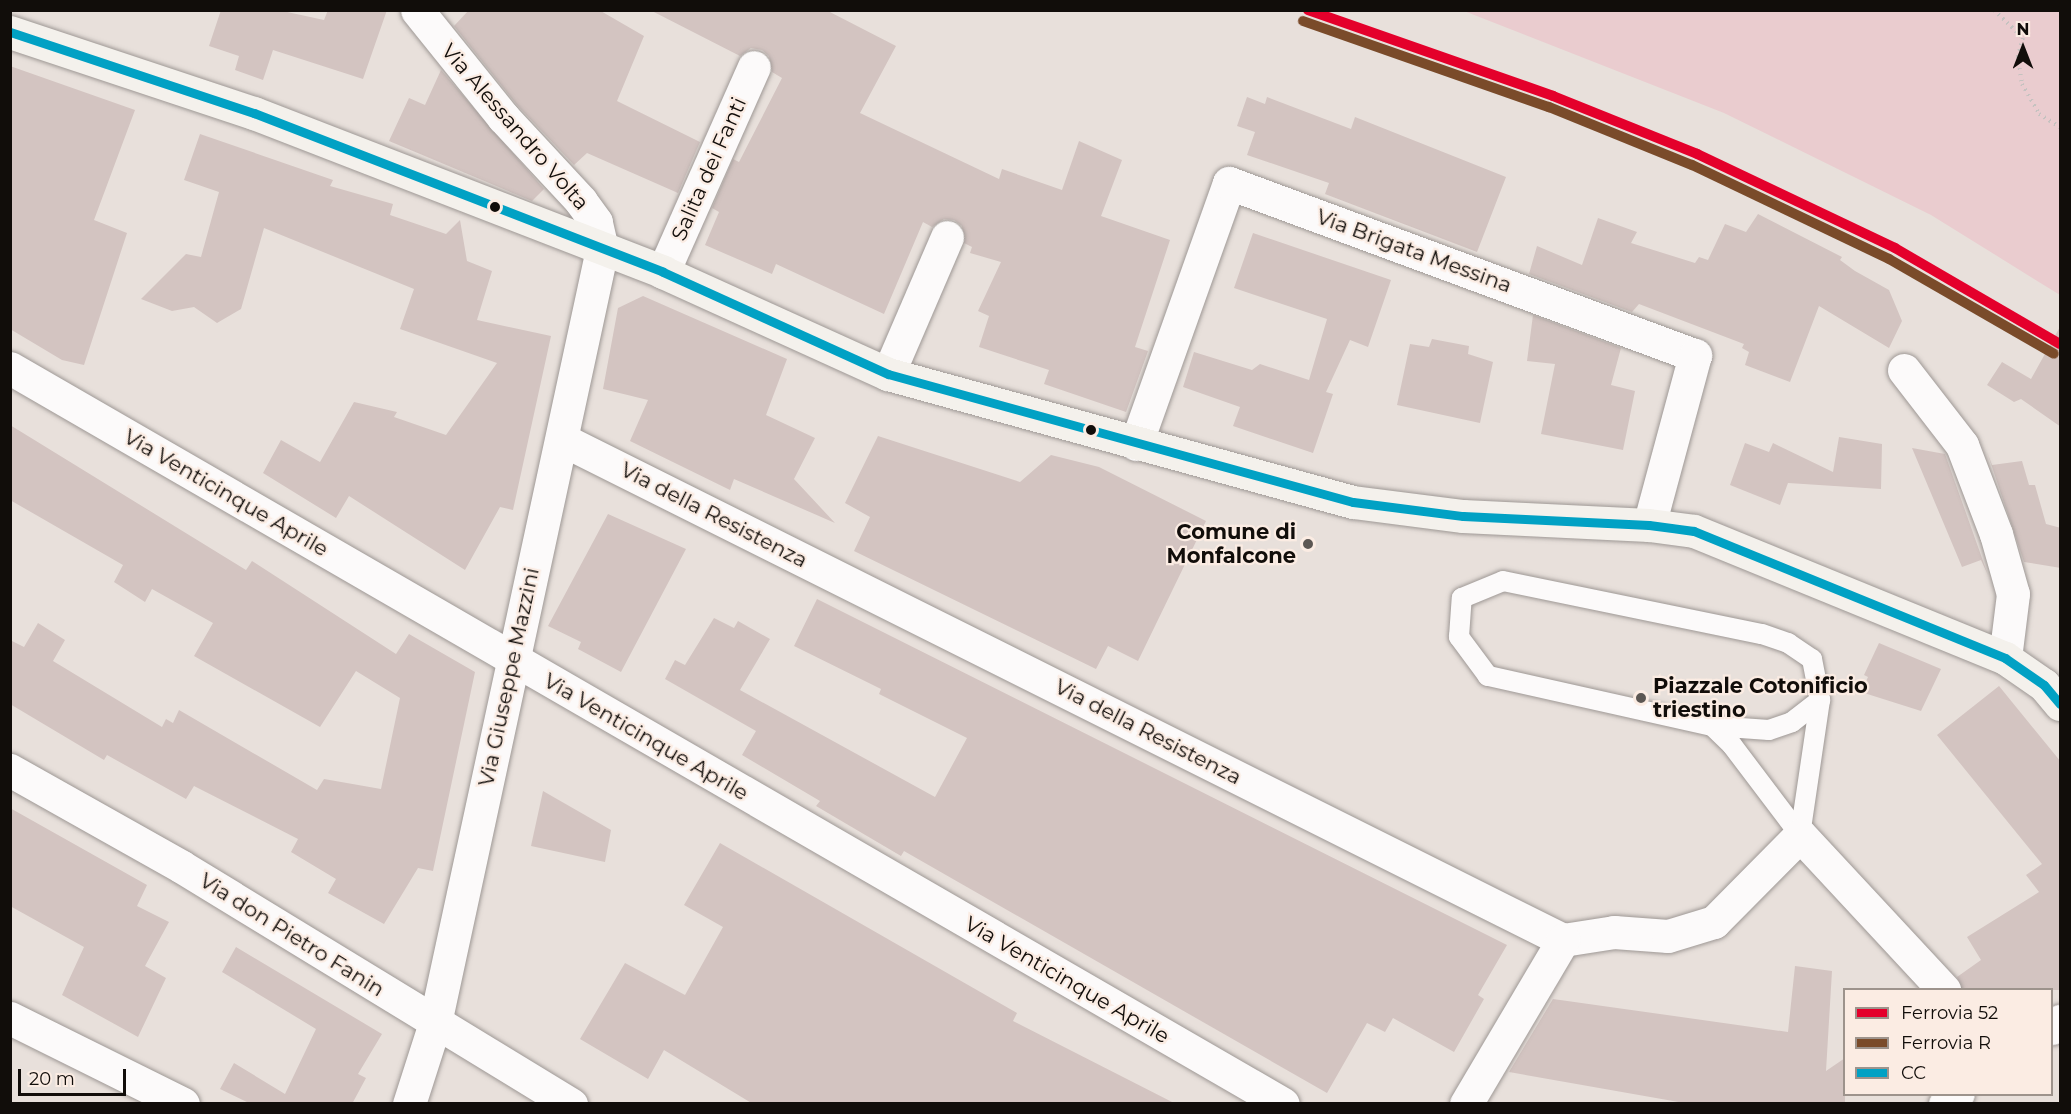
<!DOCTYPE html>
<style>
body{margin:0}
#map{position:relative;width:2071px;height:1114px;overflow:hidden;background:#e8e0db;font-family:Montserrat,sans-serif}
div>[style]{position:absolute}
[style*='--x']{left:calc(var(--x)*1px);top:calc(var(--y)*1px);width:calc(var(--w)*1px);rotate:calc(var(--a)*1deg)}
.green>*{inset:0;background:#eacccf}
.building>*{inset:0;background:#d3c4c1}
.path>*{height:4px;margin-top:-2px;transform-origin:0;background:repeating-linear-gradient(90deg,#c5c2c0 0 1.5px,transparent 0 6px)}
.roads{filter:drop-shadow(0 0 2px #9e9895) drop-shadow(0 0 2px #9e9895)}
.lane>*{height:20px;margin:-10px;padding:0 10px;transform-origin:10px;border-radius:10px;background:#fcfafa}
.street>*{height:33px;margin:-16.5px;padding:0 16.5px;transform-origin:16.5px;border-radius:16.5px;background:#fcfafa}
.secondary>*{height:33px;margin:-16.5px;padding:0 16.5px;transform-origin:16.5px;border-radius:16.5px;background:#f4f1ec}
.bus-1>*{height:9px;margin:-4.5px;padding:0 4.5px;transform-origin:4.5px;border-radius:4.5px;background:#01a1c4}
.rail-1>*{height:10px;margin:-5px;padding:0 5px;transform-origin:5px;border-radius:5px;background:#e4002b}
.rail-2>*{height:10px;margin:-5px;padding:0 5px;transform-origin:5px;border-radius:5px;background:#7a4b2a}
.dots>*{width:16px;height:16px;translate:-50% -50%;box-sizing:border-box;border:3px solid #fbece3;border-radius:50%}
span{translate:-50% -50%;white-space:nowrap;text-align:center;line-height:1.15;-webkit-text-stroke:4.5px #fbece3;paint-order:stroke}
.street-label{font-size:21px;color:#110d0a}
.poi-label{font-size:21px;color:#110d0a;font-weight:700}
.right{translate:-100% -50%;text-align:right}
.left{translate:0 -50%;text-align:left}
.frame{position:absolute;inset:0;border:12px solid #110d0a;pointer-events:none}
.legend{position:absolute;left:1843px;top:988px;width:210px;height:108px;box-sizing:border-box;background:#fbece3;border:2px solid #9d938c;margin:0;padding:8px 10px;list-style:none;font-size:18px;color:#110d0a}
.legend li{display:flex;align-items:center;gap:12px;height:30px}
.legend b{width:30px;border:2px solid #9d938c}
.north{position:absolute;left:1993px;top:18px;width:60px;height:60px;-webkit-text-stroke:4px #fbece3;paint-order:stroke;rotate:0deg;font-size:16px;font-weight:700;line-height:24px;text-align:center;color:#110d0a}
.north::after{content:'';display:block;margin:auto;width:21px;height:27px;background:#110d0a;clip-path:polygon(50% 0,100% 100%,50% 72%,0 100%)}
.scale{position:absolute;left:18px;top:1069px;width:108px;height:27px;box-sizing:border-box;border:3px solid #110d0a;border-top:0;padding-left:8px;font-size:18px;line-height:21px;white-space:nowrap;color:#110d0a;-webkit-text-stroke:4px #fbece3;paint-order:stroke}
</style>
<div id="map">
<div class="green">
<i style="clip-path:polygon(1464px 11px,2060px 11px,2060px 295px,1931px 215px,1724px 113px)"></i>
</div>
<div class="building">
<i style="clip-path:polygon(221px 10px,278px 10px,324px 20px,328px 10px,387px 10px,363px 79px,273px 50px,263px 80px,235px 70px,239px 56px,209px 46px)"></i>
<i style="clip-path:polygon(469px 10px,599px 10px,644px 36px,617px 101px,700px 142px,678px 193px,587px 153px,574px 165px,517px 105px,454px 26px)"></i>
<i style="clip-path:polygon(650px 10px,826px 10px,896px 46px,860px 113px,999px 179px,1002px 169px,1062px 190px,1079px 141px,1122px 160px,1101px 216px,1170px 240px,1135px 347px,1148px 351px,1126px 412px,1044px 384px,1049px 370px,979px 347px,989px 316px,978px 311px,1001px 262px,970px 253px,972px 247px,964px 243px,962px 226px,954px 220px,944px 219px,932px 227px,923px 222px,884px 314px,776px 264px,772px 274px,705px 245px,719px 212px,712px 208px,733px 159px,739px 162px,782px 78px,772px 72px,769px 56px,762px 50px,751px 48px,740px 56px)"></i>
<i style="clip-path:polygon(10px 66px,135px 110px,94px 220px,127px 233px,84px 365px,62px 360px,10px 329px)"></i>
<i style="clip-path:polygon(441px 70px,544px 189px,532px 201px,389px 141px,409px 98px,425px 105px)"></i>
<i style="clip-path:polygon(1247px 97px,1265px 104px,1267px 97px,1351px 129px,1355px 117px,1506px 177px,1477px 252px,1325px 194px,1329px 183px,1247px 155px,1255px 132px,1237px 126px)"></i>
<i style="clip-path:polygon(200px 134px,333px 180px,330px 186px,393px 204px,390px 215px,446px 234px,460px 220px,467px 261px,492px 271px,477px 320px,551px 336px,513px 510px,500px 507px,465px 570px,349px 496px,336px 518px,263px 473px,281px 440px,320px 462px,354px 402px,397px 412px,394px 417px,446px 435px,497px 363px,400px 329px,414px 289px,264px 228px,241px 309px,217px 323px,194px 307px,172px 311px,141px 299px,186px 254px,201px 257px,219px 192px,184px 180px)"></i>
<i style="clip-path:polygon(1758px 214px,1842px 257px,1840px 260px,1855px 271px,1889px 290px,1902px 321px,1889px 348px,1819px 306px,1790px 382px,1745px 365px,1749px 352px,1742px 348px,1744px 344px,1639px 304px,1632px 312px,1529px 274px,1537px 246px,1582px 265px,1598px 218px,1637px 232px,1631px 243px,1695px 263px,1699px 257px,1708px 260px,1725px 224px,1746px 232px)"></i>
<i style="clip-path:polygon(1253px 233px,1391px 280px,1368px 347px,1350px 340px,1326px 392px,1333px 394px,1313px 453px,1233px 426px,1240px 407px,1183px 387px,1194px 352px,1252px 370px,1260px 364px,1309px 380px,1327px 319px,1234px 288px)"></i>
<i style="clip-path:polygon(643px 296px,787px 359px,766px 415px,815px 438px,794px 479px,835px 523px,734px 479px,730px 490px,630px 441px,648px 400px,603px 389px,618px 308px)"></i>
<i style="clip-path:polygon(1533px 315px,1621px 348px,1611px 385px,1635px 391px,1623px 450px,1541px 434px,1555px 364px,1527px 361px)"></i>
<i style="clip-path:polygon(2061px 325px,2061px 427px,2021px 399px,2014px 402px,1987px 385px,2002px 362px,2031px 379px)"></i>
<i style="clip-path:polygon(1432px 339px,1469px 346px,1468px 354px,1493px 362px,1480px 423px,1397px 405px,1410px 344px,1429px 347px)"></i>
<i style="clip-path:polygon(10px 425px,246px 570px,252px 561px,396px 654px,409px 634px,475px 672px,433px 871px,418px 868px,384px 924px,328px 893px,336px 879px,291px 852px,298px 839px,194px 786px,186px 799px,107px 755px,104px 760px,10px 704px,10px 640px,24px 647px,38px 623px,65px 640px,53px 661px,162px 727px,166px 719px,173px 723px,179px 710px,317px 790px,324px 779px,381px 789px,400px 698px,356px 671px,320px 727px,194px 656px,213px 623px,152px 589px,145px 602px,114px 582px,123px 565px,10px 500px)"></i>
<i style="clip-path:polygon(878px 436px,1020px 482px,1051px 455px,1099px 467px,1206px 521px,1138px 661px,1108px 646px,1096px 669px,854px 551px,870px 517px,845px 503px)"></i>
<i style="clip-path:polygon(1839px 437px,1882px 444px,1881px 489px,1788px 483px,1780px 505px,1730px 485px,1745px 443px,1769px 452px,1773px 443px,1833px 472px)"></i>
<i style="clip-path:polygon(1912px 448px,1945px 454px,1988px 575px,1981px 560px,1962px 567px)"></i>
<i style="clip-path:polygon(1987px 452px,1992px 465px,2022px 461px,2029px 485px,2035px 485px,2046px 524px,2061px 528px,2061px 568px,2024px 562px)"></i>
<i style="clip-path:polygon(608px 514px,686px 549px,621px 672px,578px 649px,581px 642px,548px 626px)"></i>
<i style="clip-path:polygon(817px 599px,1507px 945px,1478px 995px,1484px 999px,1454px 1052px,1393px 1018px,1385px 1032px,1367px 1023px,1327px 1093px,904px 851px,901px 856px,816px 806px,820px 801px,742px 755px,756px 731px,665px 679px,675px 660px,685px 665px,714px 618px,734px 628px,738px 621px,770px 639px,740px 690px,935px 797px,967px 738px,879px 694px,881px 689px,794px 646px)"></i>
<i style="clip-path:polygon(1879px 643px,1941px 669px,1921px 711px,1861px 692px,1868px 677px,1864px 675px)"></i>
<i style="clip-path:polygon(1999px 686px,2061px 762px,2061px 990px,1962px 990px,1957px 977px,1981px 960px,1967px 937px,2039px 892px,2026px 875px,2042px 864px,1937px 735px)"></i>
<i style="clip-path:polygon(543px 791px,611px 830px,605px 862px,531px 846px)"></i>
<i style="clip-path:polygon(10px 808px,147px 885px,137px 906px,169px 922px,145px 966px,166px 978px,138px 1037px,62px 995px,84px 947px,10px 906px)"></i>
<i style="clip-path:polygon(720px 843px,1017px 1013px,1013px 1021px,1176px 1104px,753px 1104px,664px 1050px,648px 1079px,580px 1039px,625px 963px,685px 995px,723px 927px,684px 905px)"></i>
<i style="clip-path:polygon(236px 947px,382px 1034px,358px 1074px,366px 1078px,352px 1104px,251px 1104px,220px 1089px,234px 1063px,285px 1094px,316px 1029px,222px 972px)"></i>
<i style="clip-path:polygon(1795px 966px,1832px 971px,1826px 1071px,1845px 1058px,1845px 1104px,1690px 1104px,1509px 1072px,1553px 999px,1788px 1032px)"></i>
</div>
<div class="path">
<i style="--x:1994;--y:10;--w:40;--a:44"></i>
<i style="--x:2023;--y:38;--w:19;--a:106"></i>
<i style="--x:2018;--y:56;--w:28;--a:82"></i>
<i style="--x:2022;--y:84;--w:34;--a:60"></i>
<i style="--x:2039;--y:114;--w:25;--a:32"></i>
</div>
<div class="roads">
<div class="lane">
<i style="--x:1503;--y:581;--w:264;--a:11.6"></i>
<i style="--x:1762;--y:634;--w:28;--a:19"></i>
<i style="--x:1788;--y:643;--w:29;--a:34"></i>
<i style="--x:1812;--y:659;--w:42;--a:79"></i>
<i style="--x:1820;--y:700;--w:136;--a:98.4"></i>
<i style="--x:1800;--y:835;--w:113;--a:-127.1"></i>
<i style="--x:1732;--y:745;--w:28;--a:-136"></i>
<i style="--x:1712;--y:726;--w:230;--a:-167.4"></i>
<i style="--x:1488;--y:676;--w:49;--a:-126.6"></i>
<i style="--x:1459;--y:637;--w:39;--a:-86"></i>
<i style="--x:1462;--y:598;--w:44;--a:-22.5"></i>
<i style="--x:1712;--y:726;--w:57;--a:4"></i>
<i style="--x:1769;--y:730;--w:24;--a:-19"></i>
<i style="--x:1792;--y:722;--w:36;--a:-38"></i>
</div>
<div class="street">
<i style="--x:663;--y:272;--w:224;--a:-66.1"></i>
<i style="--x:10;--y:368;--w:1470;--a:30.03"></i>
<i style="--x:1904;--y:370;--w:95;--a:52.3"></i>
<i style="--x:1962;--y:445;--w:95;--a:69.1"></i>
<i style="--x:1996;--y:534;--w:62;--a:74.2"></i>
<i style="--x:2013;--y:594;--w:64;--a:97.1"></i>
<i style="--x:888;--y:374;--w:149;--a:-66.7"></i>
<i style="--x:563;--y:440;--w:1118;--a:26.57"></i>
<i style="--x:1136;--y:444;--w:277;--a:-70.4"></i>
<i style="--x:1229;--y:183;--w:497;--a:20.3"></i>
<i style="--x:1695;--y:355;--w:176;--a:105.1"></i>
<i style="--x:10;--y:770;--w:197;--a:29.4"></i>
<i style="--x:182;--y:867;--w:456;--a:31.4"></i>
<i style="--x:1563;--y:940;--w:52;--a:-8.9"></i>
<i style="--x:1614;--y:932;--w:54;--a:4.2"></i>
<i style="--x:1668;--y:936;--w:48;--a:-16.9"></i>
<i style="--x:1714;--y:922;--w:122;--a:-45.3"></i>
<i style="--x:1800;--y:835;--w:212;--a:47.1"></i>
<i style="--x:10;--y:1018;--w:193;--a:26.4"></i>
<i style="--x:2052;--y:1028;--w:11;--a:-41"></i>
<i style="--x:409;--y:1104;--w:85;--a:-72.2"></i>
<i style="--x:435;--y:1023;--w:792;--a:-77.82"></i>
<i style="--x:602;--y:249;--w:28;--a:-103"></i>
<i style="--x:596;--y:222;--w:26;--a:-126"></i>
<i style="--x:581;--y:201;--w:115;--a:-132.9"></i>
<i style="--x:503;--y:117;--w:137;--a:-128.8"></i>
<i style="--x:1466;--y:1104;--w:191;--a:-59.4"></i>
<i style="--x:1945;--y:1104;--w:16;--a:-38"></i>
</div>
<div class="secondary">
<i style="--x:10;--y:32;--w:257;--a:18.4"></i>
<i style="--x:254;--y:113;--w:439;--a:21.2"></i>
<i style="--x:663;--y:272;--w:247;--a:24.4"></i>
<i style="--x:888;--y:374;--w:482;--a:15.4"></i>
<i style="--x:1353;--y:502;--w:111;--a:7.3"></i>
<i style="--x:1463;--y:516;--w:186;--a:2.8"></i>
<i style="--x:1649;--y:525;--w:45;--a:7.6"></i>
<i style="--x:1694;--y:531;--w:336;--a:22.2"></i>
<i style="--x:2005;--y:658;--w:47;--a:34.7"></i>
<i style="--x:2044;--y:685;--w:25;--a:50"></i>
</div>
</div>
<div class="bus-1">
<i style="--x:10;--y:32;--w:257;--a:18.4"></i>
<i style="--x:254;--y:113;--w:439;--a:21.2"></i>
<i style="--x:663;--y:272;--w:247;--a:24.4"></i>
<i style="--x:888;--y:374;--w:482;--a:15.4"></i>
<i style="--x:1353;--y:502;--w:111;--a:7.3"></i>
<i style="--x:1463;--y:516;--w:186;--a:2.8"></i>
<i style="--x:1649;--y:525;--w:45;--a:7.6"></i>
<i style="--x:1694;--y:531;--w:336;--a:22.2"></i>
<i style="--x:2005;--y:658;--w:47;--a:34.7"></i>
<i style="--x:2044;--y:685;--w:25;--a:50"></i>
</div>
<div class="rail-1">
<i style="--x:1308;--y:10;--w:260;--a:19.3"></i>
<i style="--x:1553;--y:96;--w:155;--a:21.9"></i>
<i style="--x:1697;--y:154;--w:219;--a:25.4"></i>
<i style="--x:1895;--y:248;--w:191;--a:30.2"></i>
</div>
<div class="rail-2">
<i style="--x:1303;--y:21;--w:261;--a:19.3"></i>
<i style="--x:1549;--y:107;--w:154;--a:22.1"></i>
<i style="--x:1692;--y:165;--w:218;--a:25.5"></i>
<i style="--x:1889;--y:259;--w:190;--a:29.9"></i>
</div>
<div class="dots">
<i style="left:495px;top:207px;background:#110d0a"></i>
<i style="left:1091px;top:430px;background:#110d0a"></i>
<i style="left:1308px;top:544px;background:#5c5753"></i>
<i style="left:1641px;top:698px;background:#5c5753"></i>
</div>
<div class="street-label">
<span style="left:515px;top:127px;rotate:49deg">Via Alessandro Volta</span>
<span style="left:709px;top:169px;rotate:-66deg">Salita dei Fanti</span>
<span style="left:1414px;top:251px;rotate:20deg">Via Brigata Messina</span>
<span style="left:226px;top:493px;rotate:30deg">Via Venticinque Aprile</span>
<span style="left:714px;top:515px;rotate:27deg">Via della Resistenza</span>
<span style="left:509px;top:677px;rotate:-78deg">Via Giuseppe Mazzini</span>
<span style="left:1148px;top:732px;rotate:27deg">Via della Resistenza</span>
<span style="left:646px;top:737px;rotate:30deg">Via Venticinque Aprile</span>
<span style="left:292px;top:935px;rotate:32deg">Via don Pietro Fanin</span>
<span style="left:1067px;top:980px;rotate:30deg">Via Venticinque Aprile</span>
</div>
<div class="poi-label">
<span class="right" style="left:1296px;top:544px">Comune di<br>Monfalcone</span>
<span class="left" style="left:1653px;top:698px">Piazzale Cotonificio<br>triestino</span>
</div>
<div class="frame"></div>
<ul class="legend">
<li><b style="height:8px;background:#e4002b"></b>Ferrovia 52</li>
<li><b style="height:8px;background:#7a4b2a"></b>Ferrovia R</li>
<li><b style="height:8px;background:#01a1c4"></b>CC</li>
</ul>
<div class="north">N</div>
<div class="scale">20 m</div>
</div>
